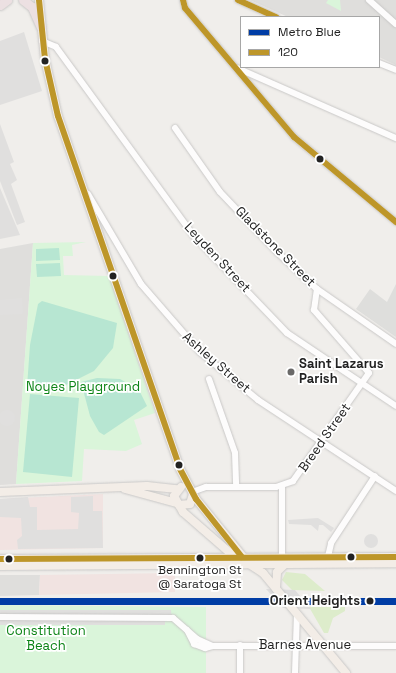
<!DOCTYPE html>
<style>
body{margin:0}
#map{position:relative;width:396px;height:673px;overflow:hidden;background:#f0eeeb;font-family:"Space Grotesk",sans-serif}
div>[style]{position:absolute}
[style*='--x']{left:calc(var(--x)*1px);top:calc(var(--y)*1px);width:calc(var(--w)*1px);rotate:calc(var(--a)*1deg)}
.residential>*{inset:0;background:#dfdedc}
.commercial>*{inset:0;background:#f1e3e1}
.religious>*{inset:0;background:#dededc}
.grass>*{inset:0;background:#ddeccb}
.park>*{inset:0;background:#daf5da}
.pitch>*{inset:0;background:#b7e6d2}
.parking>*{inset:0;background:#e0dfde}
.round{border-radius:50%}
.pier>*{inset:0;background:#dedddd}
.roads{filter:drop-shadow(0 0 1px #c9c8c7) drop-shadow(0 0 1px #c9c8c7)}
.minor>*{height:6px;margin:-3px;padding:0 3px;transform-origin:3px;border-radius:3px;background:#fdfcfc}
.major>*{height:8px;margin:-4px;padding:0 4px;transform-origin:4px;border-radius:4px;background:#f3ede7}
.highway>*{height:9px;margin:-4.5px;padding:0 4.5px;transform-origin:4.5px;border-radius:4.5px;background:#ece0e2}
.bus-1>*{height:6px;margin:-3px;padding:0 3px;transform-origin:3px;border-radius:3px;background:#bd9629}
.metro-1>*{height:7px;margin:-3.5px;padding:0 3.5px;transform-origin:3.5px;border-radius:3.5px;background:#003da5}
.dots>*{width:11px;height:11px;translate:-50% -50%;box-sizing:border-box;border:2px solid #fff;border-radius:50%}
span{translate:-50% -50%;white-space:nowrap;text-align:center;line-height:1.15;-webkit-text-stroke:3.5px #fff;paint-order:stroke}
.bus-label{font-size:12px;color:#222}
.street-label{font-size:13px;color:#222}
.poi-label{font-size:13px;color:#222;font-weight:700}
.left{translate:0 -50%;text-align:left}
.park-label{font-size:13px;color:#0c8416}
.stop-label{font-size:13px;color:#222;font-weight:700}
.right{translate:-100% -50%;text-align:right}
.legend{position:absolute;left:240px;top:16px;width:140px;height:52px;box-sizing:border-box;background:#fff;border:1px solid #a7a7a7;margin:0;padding:5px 7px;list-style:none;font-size:12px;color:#222}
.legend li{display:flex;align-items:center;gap:8px;height:20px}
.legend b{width:20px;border:1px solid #a7a7a7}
</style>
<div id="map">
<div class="residential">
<i style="clip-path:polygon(250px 0,396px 0,396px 65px,379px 57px,379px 17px,288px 17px)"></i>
<i style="clip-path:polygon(33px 243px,16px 484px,0 485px,0 249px)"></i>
<i style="clip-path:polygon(0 575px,40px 575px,39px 595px,0 596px)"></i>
</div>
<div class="commercial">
<i style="clip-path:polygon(103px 494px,103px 548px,0 550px,0 499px)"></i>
<i style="clip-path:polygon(175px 573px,175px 592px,39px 595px,40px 575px)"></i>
</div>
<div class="religious">
<i style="clip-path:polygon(396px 284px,396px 337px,356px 309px,370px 289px,387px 302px)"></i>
</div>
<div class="grass">
<i style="clip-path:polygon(286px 572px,305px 574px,325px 591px,292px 590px,282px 580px)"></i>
<i style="clip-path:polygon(309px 607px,345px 607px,345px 611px,333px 618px,328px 633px,324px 633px)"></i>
</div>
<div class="park">
<i style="clip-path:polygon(328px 0,340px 0,341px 11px,326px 3px)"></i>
<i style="clip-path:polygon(86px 242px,72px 245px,73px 256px,63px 256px,64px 275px,109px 276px,155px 413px,134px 420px,142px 444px,126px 451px,84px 449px,82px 481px,16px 484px,33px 243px)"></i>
<i style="clip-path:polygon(0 605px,206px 607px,206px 673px,0 673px)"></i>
</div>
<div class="pitch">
<i style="clip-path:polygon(59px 248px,60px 260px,36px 261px,36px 249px)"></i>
<i style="clip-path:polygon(60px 263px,61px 276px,37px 277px,36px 264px)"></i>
<i style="clip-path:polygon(42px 301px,117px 323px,113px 348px,94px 371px,62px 387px,27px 387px,30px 345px,38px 304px)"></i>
<i style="clip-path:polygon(97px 378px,120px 379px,139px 390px,147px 406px,104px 435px,99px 432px,90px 416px,81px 382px)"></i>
<i style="clip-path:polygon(30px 394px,79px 398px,72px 477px,23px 472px)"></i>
</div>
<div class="parking">
<i style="clip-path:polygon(24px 32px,42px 91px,0 105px,0 41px)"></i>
<i style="clip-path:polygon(0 124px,14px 162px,10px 164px,17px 180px,11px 184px,25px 222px,17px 225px,0 181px)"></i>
<i style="clip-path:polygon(0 188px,20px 235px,0 239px)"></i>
<i style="clip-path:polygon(22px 298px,23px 314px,0 315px,0 300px)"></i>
<i class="round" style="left:-1px;top:410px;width:16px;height:16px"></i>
<i style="clip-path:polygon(93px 496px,93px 511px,102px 511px,103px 548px,18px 549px,17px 540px,22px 536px,21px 518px,0 517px,0 499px,28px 497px,30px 507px,37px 507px,37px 530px,78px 529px,79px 513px,71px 512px,71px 497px)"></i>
<i style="clip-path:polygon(318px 518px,334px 528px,331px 532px,323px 525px,319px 525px,318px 531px,311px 525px,289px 524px,288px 520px)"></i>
<i class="round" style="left:364px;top:534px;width:14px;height:14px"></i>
<i style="clip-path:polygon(0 610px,171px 610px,172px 621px,165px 621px,165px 625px,0 625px)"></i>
</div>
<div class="pier">
<i style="clip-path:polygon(266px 589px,295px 590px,311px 609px,283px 608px)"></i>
</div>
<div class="roads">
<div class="minor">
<i style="--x:183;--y:0;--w:8;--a:76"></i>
<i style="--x:185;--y:8;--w:169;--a:49.8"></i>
<i style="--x:294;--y:137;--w:133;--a:39.8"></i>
<i style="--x:238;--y:0;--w:42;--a:24.1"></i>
<i style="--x:369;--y:0;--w:36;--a:42"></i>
<i style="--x:42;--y:41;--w:15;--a:23"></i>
<i style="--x:56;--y:47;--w:233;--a:53.9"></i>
<i style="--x:193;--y:235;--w:136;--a:46.2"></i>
<i style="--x:287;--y:333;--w:131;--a:33.8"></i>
<i style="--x:379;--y:63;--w:18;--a:22"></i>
<i style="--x:237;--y:68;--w:174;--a:23.8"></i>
<i style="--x:175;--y:128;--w:78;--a:54.9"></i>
<i style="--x:220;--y:192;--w:84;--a:46.4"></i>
<i style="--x:278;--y:253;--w:53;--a:42.7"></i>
<i style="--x:317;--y:289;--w:96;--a:34.8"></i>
<i style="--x:88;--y:194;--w:104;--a:59.5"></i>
<i style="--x:141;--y:284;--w:90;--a:49.1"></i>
<i style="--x:200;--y:352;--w:75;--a:39.6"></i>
<i style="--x:258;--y:400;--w:165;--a:33.4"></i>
<i style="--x:209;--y:379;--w:78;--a:70.6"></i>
<i style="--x:235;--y:453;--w:34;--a:88"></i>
<i style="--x:192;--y:492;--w:15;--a:-20"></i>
<i style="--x:206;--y:487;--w:70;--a:0"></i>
<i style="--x:276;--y:487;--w:18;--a:-19"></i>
<i style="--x:293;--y:481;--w:132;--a:-54.9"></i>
<i style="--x:369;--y:373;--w:84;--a:-131.1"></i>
<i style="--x:314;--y:310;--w:21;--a:-82"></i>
<i style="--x:282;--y:557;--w:71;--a:-90"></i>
<i style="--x:327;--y:561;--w:18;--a:-77"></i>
<i style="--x:331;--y:543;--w:80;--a:-56.7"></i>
<i style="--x:0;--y:617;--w:173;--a:0.3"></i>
<i style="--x:173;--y:618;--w:32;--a:41"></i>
<i style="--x:197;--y:639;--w:17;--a:24"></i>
<i style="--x:213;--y:646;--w:183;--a:0"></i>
<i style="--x:187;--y:630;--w:16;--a:63"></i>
<i style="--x:194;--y:644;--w:12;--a:20"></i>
<i style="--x:205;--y:648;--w:8;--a:-14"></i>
<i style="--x:240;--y:673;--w:28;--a:-90"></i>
<i style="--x:295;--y:673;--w:59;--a:-88.1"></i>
</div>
<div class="major">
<i style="--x:39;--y:0;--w:59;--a:84.2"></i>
<i style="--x:45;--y:59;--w:58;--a:77.2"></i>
<i style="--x:58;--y:116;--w:373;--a:70.9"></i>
<i style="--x:180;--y:469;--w:34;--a:62"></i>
<i style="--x:196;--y:499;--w:82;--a:50.9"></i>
<i style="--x:181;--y:487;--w:11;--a:128"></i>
<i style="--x:174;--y:496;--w:10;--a:61"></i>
<i style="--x:179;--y:505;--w:11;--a:-5"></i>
<i style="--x:190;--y:504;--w:10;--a:-73"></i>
<i style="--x:125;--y:489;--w:54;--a:15.1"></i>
<i style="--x:0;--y:492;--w:147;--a:-2.3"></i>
<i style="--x:147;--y:486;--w:30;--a:6"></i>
<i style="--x:179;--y:505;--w:8;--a:60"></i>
<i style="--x:183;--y:512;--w:70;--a:41"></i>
<i style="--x:0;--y:559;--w:396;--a:-0.3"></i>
<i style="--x:249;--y:564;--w:17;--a:33"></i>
<i style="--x:263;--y:573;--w:130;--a:50.3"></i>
<i style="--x:0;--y:566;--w:396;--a:-0.4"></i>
<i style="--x:276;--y:588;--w:16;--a:-86"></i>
<i style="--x:277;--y:572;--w:13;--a:-45"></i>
</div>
<div class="highway">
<i style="--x:23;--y:0;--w:11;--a:38"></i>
<i style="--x:32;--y:7;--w:22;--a:66"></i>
<i style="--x:0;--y:5;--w:9;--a:-36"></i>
</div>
</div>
<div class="bus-1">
<i style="--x:39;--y:0;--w:59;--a:84.2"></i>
<i style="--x:45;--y:59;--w:58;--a:77.2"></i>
<i style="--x:58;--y:116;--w:373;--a:70.9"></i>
<i style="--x:180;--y:469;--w:34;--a:62"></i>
<i style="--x:196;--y:499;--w:74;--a:51.6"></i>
<i style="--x:183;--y:0;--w:8;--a:76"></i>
<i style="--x:185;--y:8;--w:169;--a:49.8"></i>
<i style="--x:294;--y:137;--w:133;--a:39.8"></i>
<i style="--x:238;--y:0;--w:42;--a:24.1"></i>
<i style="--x:0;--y:559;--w:396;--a:-0.3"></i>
</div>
<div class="metro-1">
<i style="--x:0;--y:601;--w:396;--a:0"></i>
</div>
<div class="dots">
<i style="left:45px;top:61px;background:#222"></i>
<i style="left:320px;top:159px;background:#222"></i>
<i style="left:113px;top:276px;background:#222"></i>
<i style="left:291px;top:372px;background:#6a6968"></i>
<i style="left:179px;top:465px;background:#222"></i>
<i style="left:351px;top:557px;background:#222"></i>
<i style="left:200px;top:558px;background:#222"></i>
<i style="left:9px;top:559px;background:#222"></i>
<i style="left:370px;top:601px;background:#222"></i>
</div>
<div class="bus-label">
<span style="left:200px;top:578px">Bennington St<br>@ Saratoga St</span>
</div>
<div class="street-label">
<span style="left:275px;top:247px;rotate:45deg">Gladstone Street</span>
<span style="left:217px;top:258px;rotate:47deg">Leyden Street</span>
<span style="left:216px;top:363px;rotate:41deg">Ashley Street</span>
<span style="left:325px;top:438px;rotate:-55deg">Breed Street</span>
<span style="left:305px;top:645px">Barnes Avenue</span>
</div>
<div class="poi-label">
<span class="left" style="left:299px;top:372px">Saint Lazarus<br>Parish</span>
</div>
<div class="park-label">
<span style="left:83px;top:387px">Noyes Playground</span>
<span style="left:46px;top:639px">Constitution<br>Beach</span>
</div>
<div class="stop-label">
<span class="right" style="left:360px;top:601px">Orient Heights</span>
</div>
<ul class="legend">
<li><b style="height:5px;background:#003da5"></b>Metro Blue</li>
<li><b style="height:5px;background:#bd9629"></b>120</li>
</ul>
</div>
